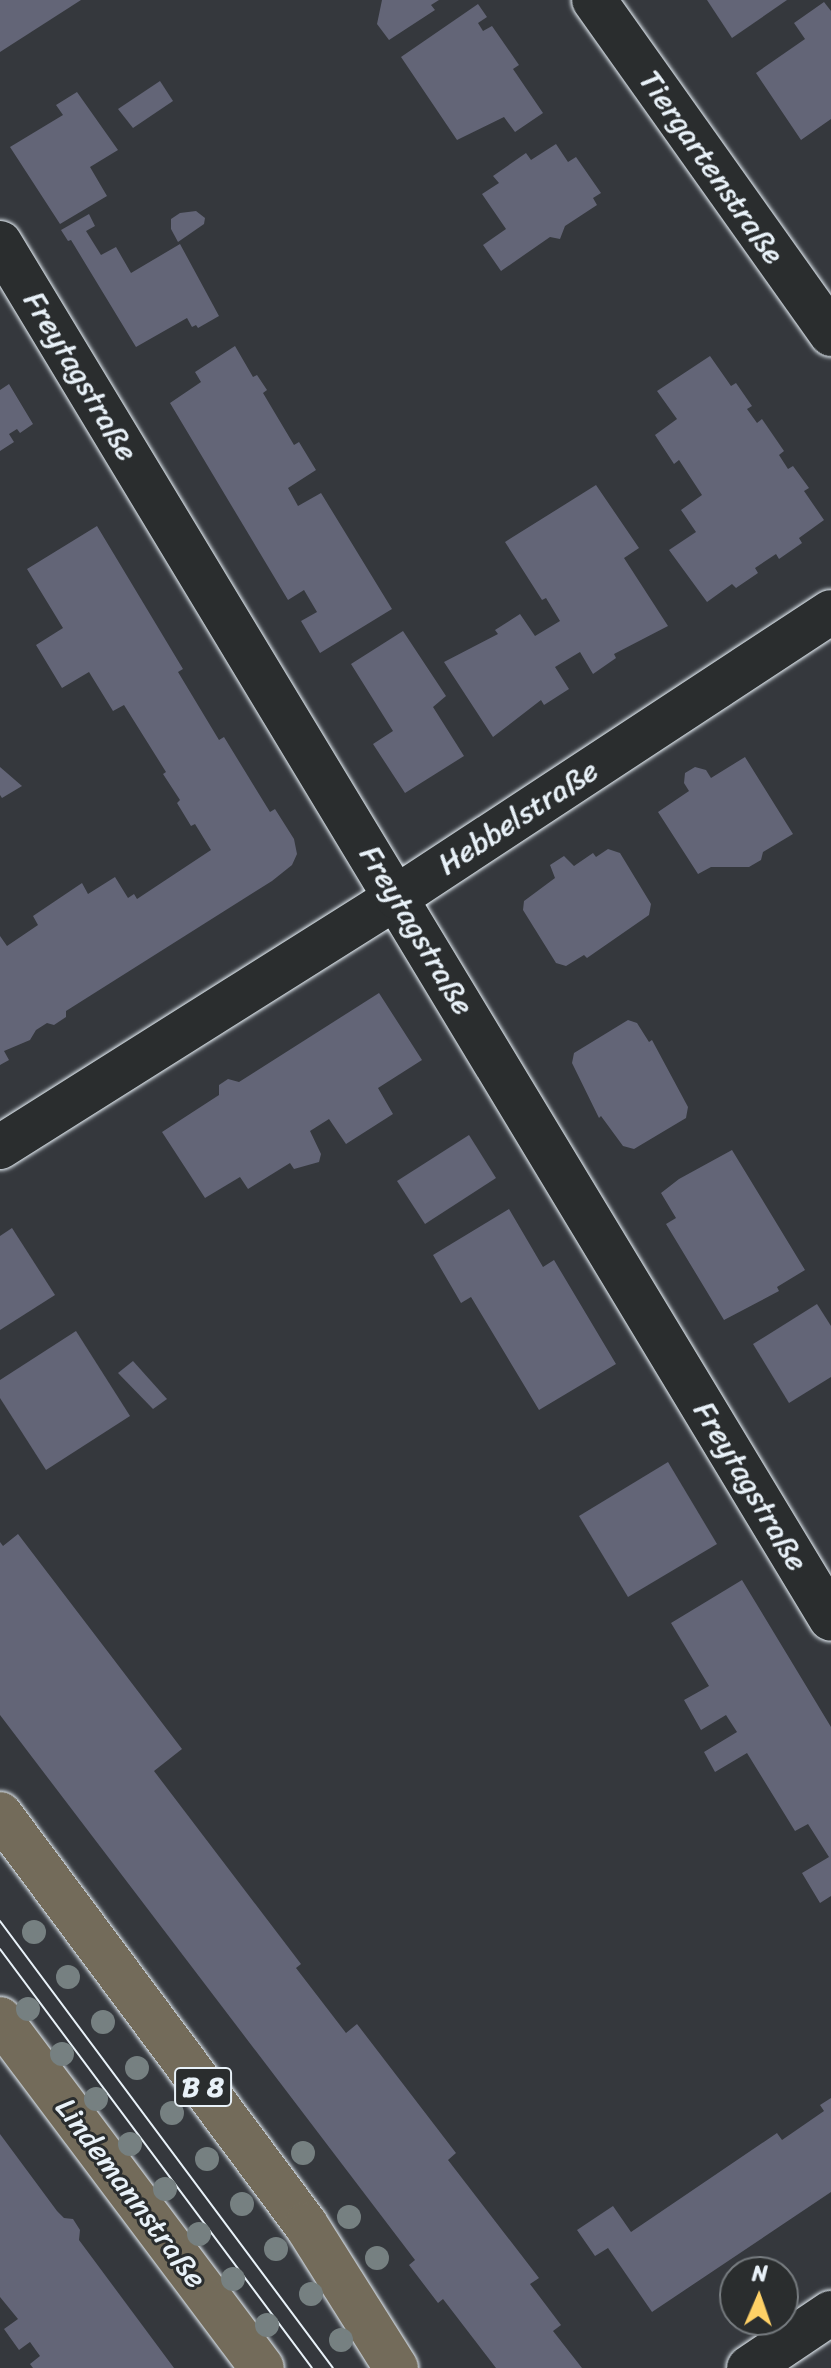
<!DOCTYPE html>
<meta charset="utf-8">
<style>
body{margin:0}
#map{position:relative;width:831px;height:2368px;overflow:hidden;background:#35383d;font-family:Sriracha,sans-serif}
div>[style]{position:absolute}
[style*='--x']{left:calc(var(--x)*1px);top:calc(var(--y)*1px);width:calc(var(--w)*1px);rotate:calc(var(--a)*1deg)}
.building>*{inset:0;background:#636577}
.roads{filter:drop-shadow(0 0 2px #e8f1f8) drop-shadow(0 0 2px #e8f1f8)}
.minor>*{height:44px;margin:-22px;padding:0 22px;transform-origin:22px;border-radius:22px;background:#2a2d2e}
.major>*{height:44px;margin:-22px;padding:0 22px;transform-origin:22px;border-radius:22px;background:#736b5a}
.tram>*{height:2px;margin:-1px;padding:0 1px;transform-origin:1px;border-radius:1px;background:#e8f1f8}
.trees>*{width:24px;height:24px;margin:-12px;border-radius:50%;background:#768081}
span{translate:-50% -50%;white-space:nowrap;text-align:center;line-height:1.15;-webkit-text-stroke:6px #2a2d2e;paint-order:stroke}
.shield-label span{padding:2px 6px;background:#2a2d2e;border:2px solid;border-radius:6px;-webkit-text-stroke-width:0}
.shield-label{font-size:28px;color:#e8f1f8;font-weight:700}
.street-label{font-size:30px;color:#e8f1f8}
.north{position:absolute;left:719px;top:2256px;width:80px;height:80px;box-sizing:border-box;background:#2a2d2e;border:2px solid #767b7f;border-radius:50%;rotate:2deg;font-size:22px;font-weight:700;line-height:32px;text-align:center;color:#e8f1f8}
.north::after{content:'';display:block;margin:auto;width:28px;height:36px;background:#ffd166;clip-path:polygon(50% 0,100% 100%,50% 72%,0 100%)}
</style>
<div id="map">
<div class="building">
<i style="clip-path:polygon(0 0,81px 0,0 52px)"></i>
<i style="clip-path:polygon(382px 0,439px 0,431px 5px,435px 10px,389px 40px,377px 24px)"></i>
<i style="clip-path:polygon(707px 0,787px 0,732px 38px)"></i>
<i style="clip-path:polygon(824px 2px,831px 11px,831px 119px,801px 140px,756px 73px,805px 39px,794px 23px)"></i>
<i style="clip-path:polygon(478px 4px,487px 17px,478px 23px,483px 31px,492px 26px,519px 65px,513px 69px,543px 113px,515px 132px,504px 117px,457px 140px,401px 57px)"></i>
<i style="clip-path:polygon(160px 81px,173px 101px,133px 128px,118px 109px)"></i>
<i style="clip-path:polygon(77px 92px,118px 150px,90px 167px,107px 196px,60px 224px,10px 147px,63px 115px,56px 105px)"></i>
<i style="clip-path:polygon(556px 144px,568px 162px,576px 157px,601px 193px,593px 198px,597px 205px,565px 226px,560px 239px,550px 237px,501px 271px,483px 245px,506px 229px,482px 194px,499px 183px,493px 176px,526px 153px,531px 160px)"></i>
<i style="clip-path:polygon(196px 211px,205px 218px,204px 224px,178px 242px,171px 229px,171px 219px,180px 213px)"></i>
<i style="clip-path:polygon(89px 214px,95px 226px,86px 231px,101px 255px,116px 247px,131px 273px,180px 244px,219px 316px,198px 328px,196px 325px,192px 327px,187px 318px,136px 347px,71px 240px,68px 241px,61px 230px)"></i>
<i style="clip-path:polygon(235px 346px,253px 377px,257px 375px,267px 390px,263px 393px,294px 445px,299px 442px,316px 470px,288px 488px,298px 506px,321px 493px,392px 609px,320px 653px,301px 621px,317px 612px,304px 590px,288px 600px,170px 403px,201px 382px,195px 372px)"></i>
<i style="clip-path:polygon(710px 356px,731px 386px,736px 383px,752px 406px,747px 409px,757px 423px,762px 419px,784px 451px,779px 455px,788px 469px,793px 466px,809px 488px,804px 491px,824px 520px,799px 538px,802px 543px,779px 559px,776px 554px,755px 568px,758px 573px,736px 588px,732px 584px,707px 602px,669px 550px,696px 532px,681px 510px,702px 495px,679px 460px,674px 464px,655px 435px,677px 419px,657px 391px)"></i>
<i style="clip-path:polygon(9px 384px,33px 424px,20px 433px,17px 429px,9px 434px,14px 442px,0 451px,0 390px)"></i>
<i style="clip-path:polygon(596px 485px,639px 548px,624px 558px,668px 626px,614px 654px,616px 658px,593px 674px,580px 652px,555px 667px,569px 689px,544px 705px,541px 700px,493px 737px,444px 662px,498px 634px,495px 630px,520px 614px,535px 636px,560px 621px,546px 598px,542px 600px,505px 542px)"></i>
<i style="clip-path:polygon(97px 526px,183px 669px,178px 672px,219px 740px,224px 737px,270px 812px,275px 809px,294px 839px,297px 854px,292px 865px,272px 881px,66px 1011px,66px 1017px,54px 1025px,47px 1023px,36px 1030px,30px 1040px,4px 1051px,9px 1060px,0 1065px,0 936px,7px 946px,38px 925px,33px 916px,82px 883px,88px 894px,115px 877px,128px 898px,134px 894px,137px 899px,211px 850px,195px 824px,191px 826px,177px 803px,180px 800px,163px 774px,166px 772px,124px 705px,113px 711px,89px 672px,62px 688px,36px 645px,63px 628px,27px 569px)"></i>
<i style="clip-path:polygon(403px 631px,446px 696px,433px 707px,464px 756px,405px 793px,373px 744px,393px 731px,351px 664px)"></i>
<i style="clip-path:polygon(745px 757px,793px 834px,763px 852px,761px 860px,749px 867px,711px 867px,698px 874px,658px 812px,689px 791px,684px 783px,685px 773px,695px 767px,706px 770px,711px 778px)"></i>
<i style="clip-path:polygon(0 767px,22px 786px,2px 798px,0 795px)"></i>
<i style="clip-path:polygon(608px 849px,620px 853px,651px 904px,649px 915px,587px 958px,584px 955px,566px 966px,556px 963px,523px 910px,524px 901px,555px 878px,550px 865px,564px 856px,574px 866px,593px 853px,596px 857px)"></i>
<i style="clip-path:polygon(379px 993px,422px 1060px,378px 1088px,393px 1114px,346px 1144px,329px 1119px,310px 1131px,321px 1154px,319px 1162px,294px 1169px,290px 1163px,248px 1189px,240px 1177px,205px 1198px,162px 1132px,219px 1095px,219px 1085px,228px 1079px,239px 1082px)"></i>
<i style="clip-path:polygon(628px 1020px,637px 1023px,649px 1042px,652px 1040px,688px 1107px,686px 1118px,634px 1149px,623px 1146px,601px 1116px,599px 1118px,572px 1063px,574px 1053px)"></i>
<i style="clip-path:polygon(469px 1135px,496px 1178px,425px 1224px,397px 1181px)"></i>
<i style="clip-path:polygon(732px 1150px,805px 1270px,777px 1287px,779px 1291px,724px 1320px,666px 1224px,676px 1218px,661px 1193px,679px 1179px)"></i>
<i style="clip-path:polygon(509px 1209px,543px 1267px,554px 1260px,616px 1364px,539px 1410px,471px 1297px,461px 1303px,433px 1255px)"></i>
<i style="clip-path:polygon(12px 1228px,55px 1295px,0 1330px,0 1236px)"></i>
<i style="clip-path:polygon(817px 1304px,831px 1326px,831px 1377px,789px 1403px,753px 1344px)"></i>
<i style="clip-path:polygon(76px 1331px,130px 1416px,46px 1470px,0 1398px,0 1380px)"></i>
<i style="clip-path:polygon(133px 1361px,167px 1399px,153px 1409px,118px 1373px)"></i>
<i style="clip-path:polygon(668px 1462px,717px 1544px,628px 1597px,579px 1516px)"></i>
<i style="clip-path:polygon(18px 1534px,182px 1749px,154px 1771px,301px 1964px,296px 1968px,346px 2033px,357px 2024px,456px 2153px,448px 2160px,539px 2278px,530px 2284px,561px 2325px,553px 2331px,582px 2368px,496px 2368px,443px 2299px,438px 2303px,409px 2265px,415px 2260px,0 1715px,0 1542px,3px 1546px)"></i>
<i style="clip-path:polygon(742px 1580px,831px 1727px,831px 1896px,820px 1903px,802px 1873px,829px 1857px,808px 1824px,795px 1831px,747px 1753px,715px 1772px,704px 1752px,737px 1732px,726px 1715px,701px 1730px,684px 1700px,709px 1686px,671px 1623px)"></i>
<i style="clip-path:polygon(831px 2098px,831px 2192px,652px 2312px,608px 2248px,595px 2256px,577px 2230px,613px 2206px,631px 2232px,777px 2133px,782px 2140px,824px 2111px,820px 2105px)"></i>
<i style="clip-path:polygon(0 2134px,57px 2211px,64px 2218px,73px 2219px,80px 2230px,79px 2240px,174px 2368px,33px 2368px,30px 2364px,40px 2356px,30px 2342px,19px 2350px,4px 2329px,18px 2319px,0 2297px)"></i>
</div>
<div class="roads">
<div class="minor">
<i style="--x:594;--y:0;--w:410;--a:54.6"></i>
<i style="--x:0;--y:243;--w:1607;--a:58.87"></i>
<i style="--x:0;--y:1147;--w:469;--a:-32.2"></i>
<i style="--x:397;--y:897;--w:519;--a:-33.29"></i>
<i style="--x:749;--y:2368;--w:99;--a:-33.9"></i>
</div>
<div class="major">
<i style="--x:0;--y:1814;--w:512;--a:53.33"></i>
<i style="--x:306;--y:2225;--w:169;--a:57.8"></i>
<i style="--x:0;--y:2019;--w:436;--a:53.1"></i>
</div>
</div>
<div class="tram">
<i style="--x:0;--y:1921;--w:557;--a:53.32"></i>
<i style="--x:0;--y:1949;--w:522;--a:53.33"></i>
</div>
<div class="trees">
<i style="left:34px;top:1932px"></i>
<i style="left:68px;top:1977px"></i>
<i style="left:28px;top:2009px"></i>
<i style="left:103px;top:2022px"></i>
<i style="left:62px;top:2054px"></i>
<i style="left:137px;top:2068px"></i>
<i style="left:96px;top:2099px"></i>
<i style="left:172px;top:2113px"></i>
<i style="left:130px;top:2144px"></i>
<i style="left:303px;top:2153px"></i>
<i style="left:207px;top:2159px"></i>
<i style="left:165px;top:2189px"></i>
<i style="left:242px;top:2204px"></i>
<i style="left:349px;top:2217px"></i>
<i style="left:199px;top:2234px"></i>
<i style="left:276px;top:2249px"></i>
<i style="left:377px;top:2258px"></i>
<i style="left:233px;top:2279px"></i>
<i style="left:311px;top:2294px"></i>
<i style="left:267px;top:2325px"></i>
<i style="left:341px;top:2340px"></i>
</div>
<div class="shield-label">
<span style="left:203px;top:2087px">B 8</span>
</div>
<div class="street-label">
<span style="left:712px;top:167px;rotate:55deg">Tiergartenstraße</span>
<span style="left:81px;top:376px;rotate:59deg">Freytagstraße</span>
<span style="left:518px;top:817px;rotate:-33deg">Hebbelstraße</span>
<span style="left:417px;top:930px;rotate:59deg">Freytagstraße</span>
<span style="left:751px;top:1486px;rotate:59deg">Freytagstraße</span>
<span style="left:131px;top:2193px;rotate:53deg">Lindemannstraße</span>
</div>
<div class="north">N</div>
</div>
